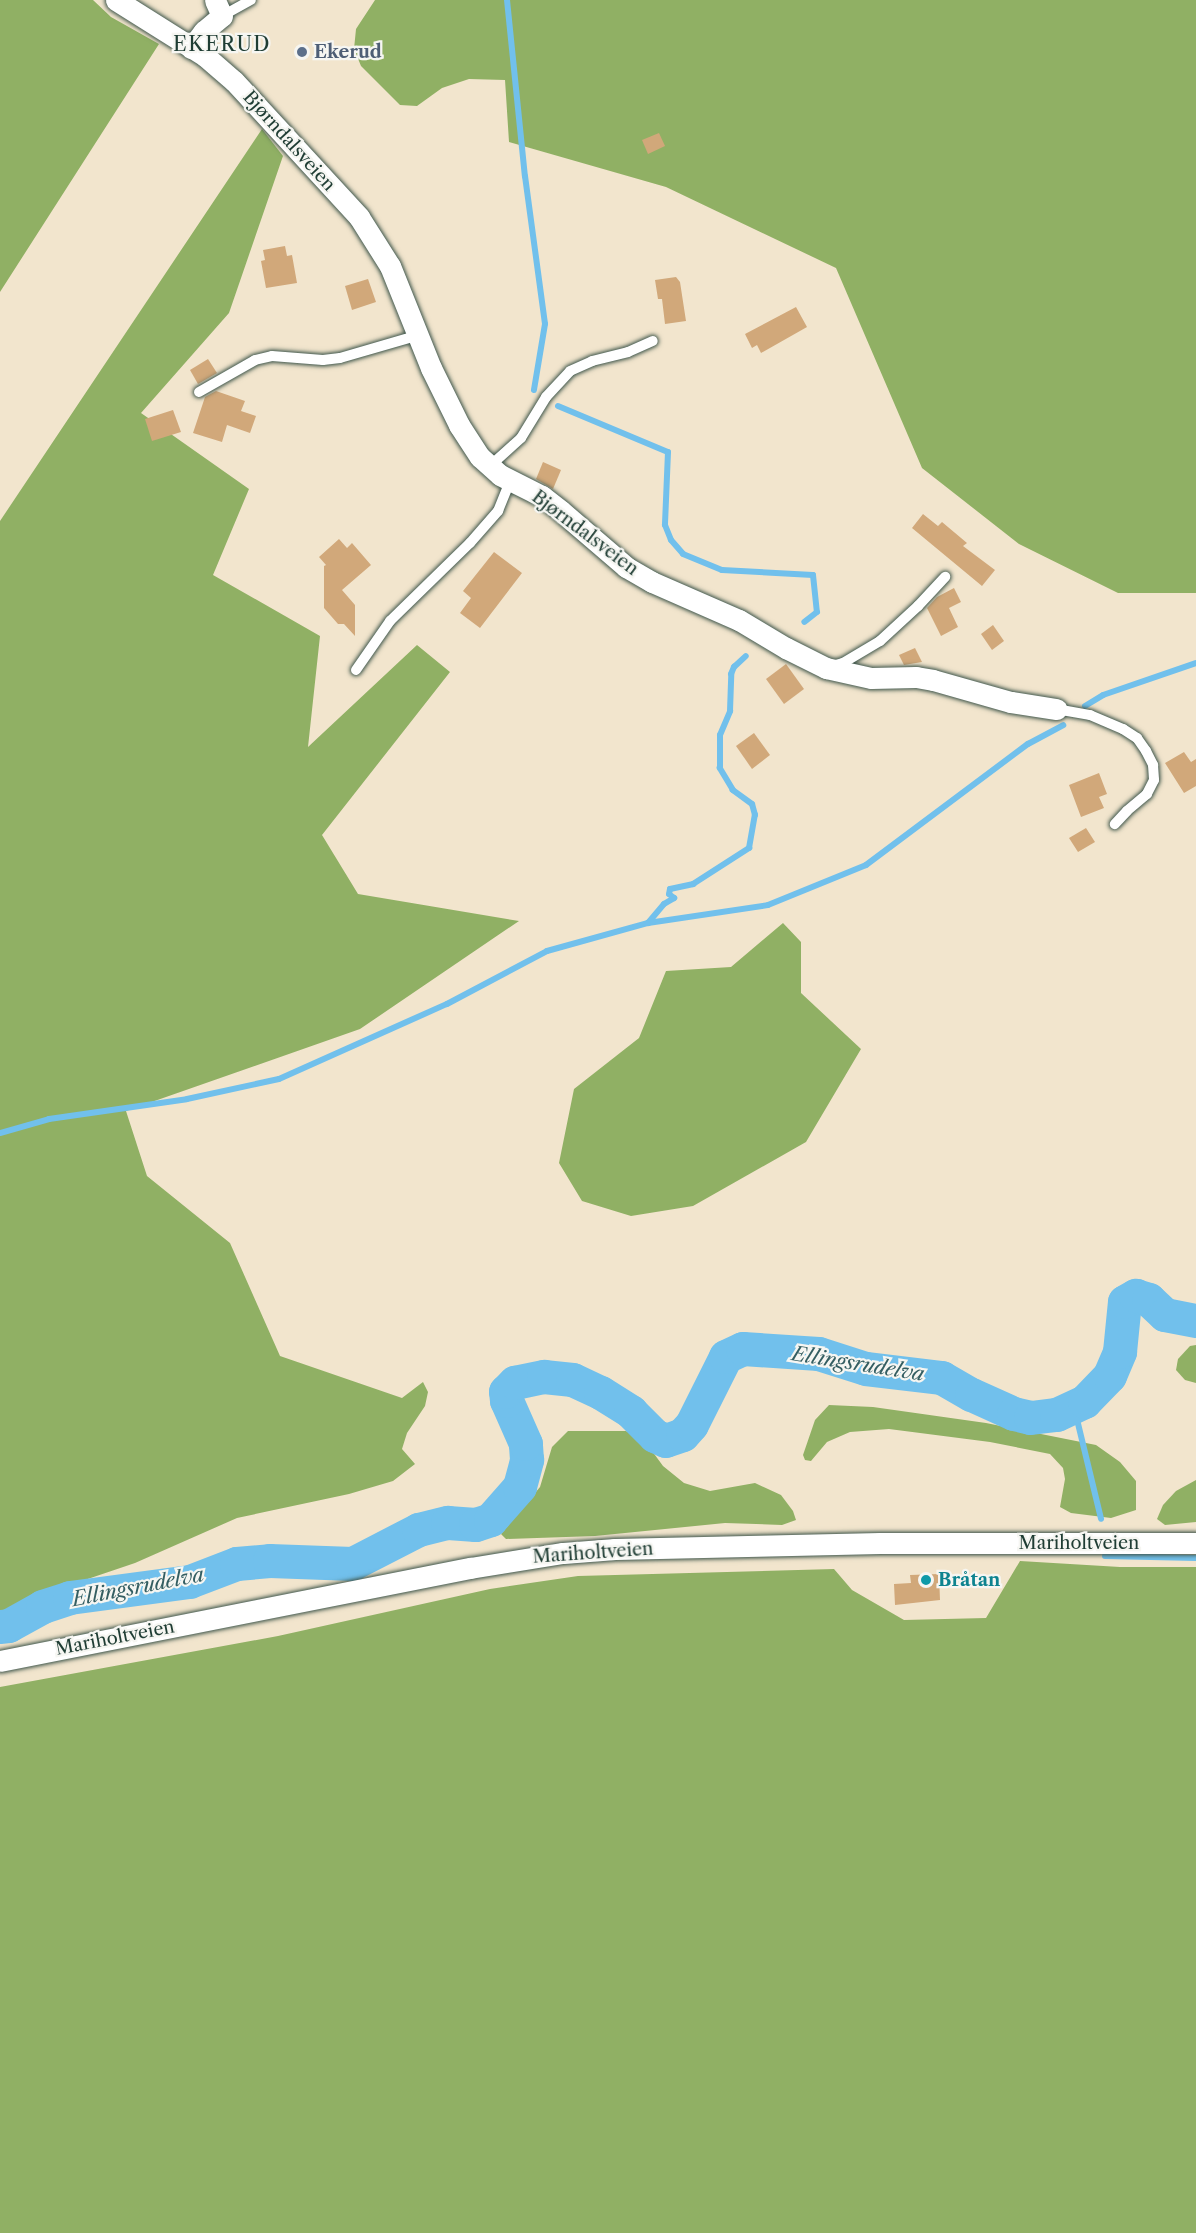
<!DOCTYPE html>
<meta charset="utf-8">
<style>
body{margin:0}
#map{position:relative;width:1196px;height:2233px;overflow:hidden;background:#f2e5cd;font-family:"Libre Caslon Text",serif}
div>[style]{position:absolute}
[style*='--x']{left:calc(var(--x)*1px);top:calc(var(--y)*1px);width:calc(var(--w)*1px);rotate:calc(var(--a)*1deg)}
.forest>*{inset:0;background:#90b064}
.stream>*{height:6px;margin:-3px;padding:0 3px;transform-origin:3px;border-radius:3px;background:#71c0ec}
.river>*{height:34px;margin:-17px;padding:0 17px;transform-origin:17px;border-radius:17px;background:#71c0ec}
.building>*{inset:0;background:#d1a87a}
.roads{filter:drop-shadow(0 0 2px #3f564b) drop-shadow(0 0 2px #3f564b)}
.service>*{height:10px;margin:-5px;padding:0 5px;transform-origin:5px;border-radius:5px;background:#fff}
.minor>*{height:21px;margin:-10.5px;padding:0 10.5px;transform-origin:10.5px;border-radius:10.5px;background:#fff}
.dots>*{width:16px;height:16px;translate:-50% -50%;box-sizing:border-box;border:3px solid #f6f6f2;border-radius:50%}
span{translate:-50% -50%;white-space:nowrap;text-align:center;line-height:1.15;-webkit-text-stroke:4.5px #f6f6f2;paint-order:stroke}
.service-label{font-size:18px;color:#4e5e75;font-weight:700}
.left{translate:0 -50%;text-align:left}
.street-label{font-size:18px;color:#1f3d34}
.culture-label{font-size:18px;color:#0d838f;font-weight:700}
.neighbourhood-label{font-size:20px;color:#1f3d34;letter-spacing:1.5px}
.water-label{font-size:20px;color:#345e62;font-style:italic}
</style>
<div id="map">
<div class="forest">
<i style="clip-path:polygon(0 0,93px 0,111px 17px,159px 44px,0 292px)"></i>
<i style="clip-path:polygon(375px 0,1196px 0,1196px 593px,1118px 593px,1019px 544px,922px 468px,836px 268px,666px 187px,509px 142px,505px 80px,469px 79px,442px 88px,417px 106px,400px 105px,361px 66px,354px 49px,356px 29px)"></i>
<i style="clip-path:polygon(262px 129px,283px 156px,229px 313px,141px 413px,249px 489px,213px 575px,320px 636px,308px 747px,417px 645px,450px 672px,322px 835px,358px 894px,519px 921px,360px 1029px,126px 1111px,147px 1176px,230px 1243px,280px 1356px,402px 1398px,423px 1382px,428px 1392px,425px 1406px,407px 1433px,402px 1449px,415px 1464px,393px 1481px,349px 1494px,237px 1518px,135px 1563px,67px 1586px,0 1621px,0 521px)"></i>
<i style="clip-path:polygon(783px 923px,801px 942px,801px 993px,861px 1049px,806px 1142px,693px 1206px,631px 1216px,582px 1201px,559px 1163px,574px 1089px,639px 1038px,666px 971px,731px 967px)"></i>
<i style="clip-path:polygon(1196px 1345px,1196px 1383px,1185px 1380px,1176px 1370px,1178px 1359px,1190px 1346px)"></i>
<i style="clip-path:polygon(829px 1405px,873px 1407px,986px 1423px,1096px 1445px,1120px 1462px,1136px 1481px,1136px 1510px,1111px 1518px,1071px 1513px,1060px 1507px,1065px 1479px,1063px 1468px,1050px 1454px,990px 1442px,889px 1429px,850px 1432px,827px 1442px,811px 1461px,805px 1460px,803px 1455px,815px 1420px)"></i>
<i style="clip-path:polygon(568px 1431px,626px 1431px,644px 1440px,663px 1466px,684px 1483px,710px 1491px,755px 1483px,781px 1495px,793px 1511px,796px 1520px,782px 1525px,725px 1523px,595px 1536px,506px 1539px,501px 1534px,540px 1487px,552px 1447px)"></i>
<i style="clip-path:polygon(1196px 1480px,1196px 1522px,1165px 1525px,1157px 1519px,1163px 1505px,1176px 1491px)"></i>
<i style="clip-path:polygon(1020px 1561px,1120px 1567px,1196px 1567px,1196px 2233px,0 2233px,0 1687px,278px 1636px,490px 1589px,578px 1576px,834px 1569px,852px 1590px,904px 1620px,986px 1618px)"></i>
</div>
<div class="stream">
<i style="--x:507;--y:0;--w:177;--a:84.2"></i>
<i style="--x:525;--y:176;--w:149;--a:82.3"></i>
<i style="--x:545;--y:324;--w:67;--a:99.5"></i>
<i style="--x:558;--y:406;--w:119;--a:22.7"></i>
<i style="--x:668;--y:452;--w:73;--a:92.4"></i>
<i style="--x:665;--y:525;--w:16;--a:68"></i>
<i style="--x:671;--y:540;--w:18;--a:49"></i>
<i style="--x:683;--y:554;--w:42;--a:22.3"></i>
<i style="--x:722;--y:570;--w:91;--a:3.1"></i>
<i style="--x:813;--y:575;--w:37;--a:84"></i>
<i style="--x:817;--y:612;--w:16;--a:142"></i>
<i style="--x:1085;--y:706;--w:21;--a:-31"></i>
<i style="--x:1103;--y:695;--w:98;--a:-19"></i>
<i style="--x:648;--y:923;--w:25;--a:-50"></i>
<i style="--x:664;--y:904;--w:12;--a:-31"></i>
<i style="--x:674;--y:898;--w:6;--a:-141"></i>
<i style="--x:669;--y:894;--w:5;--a:-79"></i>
<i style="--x:670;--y:889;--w:24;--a:-12"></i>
<i style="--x:693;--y:884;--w:67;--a:-32.7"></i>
<i style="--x:749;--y:848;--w:34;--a:-80"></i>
<i style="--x:755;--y:815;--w:11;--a:-105"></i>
<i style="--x:752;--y:804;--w:24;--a:-144"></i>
<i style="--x:733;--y:790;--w:26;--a:-121"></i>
<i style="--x:720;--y:768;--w:33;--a:-90"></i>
<i style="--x:720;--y:735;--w:26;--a:-67"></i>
<i style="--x:730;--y:711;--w:37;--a:-88"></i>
<i style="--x:731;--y:674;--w:8;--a:-67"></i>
<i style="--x:734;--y:667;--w:16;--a:-43"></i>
<i style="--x:0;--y:1133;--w:51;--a:-15.9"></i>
<i style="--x:49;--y:1119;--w:139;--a:-8.2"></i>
<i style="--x:187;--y:1099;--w:94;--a:-12.3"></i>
<i style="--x:279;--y:1079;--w:184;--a:-24.1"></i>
<i style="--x:447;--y:1004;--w:113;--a:-27.9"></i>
<i style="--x:547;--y:951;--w:105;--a:-15.5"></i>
<i style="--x:648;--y:923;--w:121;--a:-8.5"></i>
<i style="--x:768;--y:905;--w:106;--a:-22.2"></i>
<i style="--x:866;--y:865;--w:202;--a:-36.8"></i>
<i style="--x:1028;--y:744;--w:40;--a:-28"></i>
<i style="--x:1074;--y:1407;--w:115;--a:76.4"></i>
<i style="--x:1105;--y:1556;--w:91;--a:1.3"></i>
</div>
<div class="river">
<i style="--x:0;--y:1627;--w:9;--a:-6"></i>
<i style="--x:9;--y:1626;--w:39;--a:-29"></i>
<i style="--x:43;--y:1607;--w:28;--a:-18"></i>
<i style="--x:70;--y:1598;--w:121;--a:-7.6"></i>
<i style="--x:190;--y:1582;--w:50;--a:-21"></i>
<i style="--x:237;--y:1564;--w:33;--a:-5"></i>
<i style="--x:270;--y:1561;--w:83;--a:2.1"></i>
<i style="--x:353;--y:1564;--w:74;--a:-27.3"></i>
<i style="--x:419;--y:1530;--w:30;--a:-14"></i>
<i style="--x:448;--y:1523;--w:28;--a:4"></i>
<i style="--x:476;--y:1525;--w:16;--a:-18"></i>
<i style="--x:491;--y:1520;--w:44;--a:-48.7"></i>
<i style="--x:520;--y:1487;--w:28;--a:-75"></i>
<i style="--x:527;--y:1460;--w:16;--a:-94"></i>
<i style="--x:526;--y:1444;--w:47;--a:-113.8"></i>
<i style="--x:507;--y:1401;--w:9;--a:-96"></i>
<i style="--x:506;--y:1392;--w:13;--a:-45"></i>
<i style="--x:515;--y:1383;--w:30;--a:-12"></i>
<i style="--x:544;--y:1377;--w:29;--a:6"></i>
<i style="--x:573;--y:1380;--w:31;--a:25"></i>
<i style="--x:601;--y:1393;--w:36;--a:32"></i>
<i style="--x:631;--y:1412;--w:34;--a:45"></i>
<i style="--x:655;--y:1436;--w:12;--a:24"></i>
<i style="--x:666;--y:1441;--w:18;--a:-19"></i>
<i style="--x:683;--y:1435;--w:13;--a:-48"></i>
<i style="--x:692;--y:1425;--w:76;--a:-63.4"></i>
<i style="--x:726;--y:1357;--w:19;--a:-25"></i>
<i style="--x:743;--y:1349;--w:76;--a:3.8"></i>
<i style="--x:819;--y:1354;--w:49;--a:17.7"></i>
<i style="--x:866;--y:1369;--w:77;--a:6.8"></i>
<i style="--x:942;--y:1378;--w:34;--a:30"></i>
<i style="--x:972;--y:1395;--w:46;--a:24.3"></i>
<i style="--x:1014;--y:1414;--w:17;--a:13"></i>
<i style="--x:1031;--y:1418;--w:26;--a:-7"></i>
<i style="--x:1057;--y:1415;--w:31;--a:-25"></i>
<i style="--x:1085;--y:1402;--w:36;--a:-46"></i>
<i style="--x:1110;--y:1376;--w:26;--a:-67"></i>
<i style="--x:1120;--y:1352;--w:50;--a:-84.3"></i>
<i style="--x:1125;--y:1302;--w:13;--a:-29"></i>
<i style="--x:1136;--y:1296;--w:14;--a:17"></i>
<i style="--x:1149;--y:1300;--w:22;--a:43"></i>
<i style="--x:1165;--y:1315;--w:32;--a:11"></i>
</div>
<div class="building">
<i style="clip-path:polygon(659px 133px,665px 146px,648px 154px,642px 140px)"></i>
<i style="clip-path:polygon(285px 246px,287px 256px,292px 255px,297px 283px,266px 288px,261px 261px,265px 260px,263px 250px)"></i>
<i style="clip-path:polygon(676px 277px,680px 282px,686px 321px,665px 324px,662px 299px,658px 299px,655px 280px)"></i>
<i style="clip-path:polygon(368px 279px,376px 302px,352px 310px,345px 286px)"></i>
<i style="clip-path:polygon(796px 307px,807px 327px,761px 353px,757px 345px,752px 348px,745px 334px)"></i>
<i style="clip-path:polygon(208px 359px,217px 373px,198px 384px,190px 370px)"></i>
<i style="clip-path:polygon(216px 391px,245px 401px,241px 411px,256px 416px,250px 433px,227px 425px,222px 442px,193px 433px,205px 397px)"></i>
<i style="clip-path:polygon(173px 410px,181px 432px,152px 441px,145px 419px)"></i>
<i style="clip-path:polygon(543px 462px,561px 470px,553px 489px,536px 479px)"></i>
<i style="clip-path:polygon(923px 514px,938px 526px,942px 522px,967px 543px,963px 546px,995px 570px,982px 586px,912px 528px)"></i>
<i style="clip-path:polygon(339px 539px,347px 548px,352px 543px,371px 565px,342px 590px,355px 605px,355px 636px,344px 624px,338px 624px,324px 608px,324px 566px,326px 565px,319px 557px)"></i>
<i style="clip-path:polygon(494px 552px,522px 573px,480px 628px,460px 613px,471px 598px,463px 591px)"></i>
<i style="clip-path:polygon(954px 588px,961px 602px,949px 608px,958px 627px,941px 636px,927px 608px,937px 597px)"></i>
<i style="clip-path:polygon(993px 625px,1004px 641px,992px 650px,981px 634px)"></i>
<i style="clip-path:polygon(915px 648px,922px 662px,904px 665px,899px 655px)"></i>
<i style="clip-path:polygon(786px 664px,804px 689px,784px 704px,766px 679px)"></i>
<i style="clip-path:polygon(754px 733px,770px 755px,752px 769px,736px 746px)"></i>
<i style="clip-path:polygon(1184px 752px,1191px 762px,1196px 759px,1196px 786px,1184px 793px,1165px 763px)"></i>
<i style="clip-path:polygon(1099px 773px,1107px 794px,1099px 797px,1104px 808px,1081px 817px,1069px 785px)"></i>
<i style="clip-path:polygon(1086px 828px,1095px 842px,1078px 852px,1069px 838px)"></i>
<i style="clip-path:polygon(939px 1574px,940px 1600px,895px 1605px,894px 1584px,911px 1583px,910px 1575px)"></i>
</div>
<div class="roads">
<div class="service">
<i style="--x:222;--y:16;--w:33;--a:-29"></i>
<i style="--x:199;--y:392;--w:64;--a:-29.7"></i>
<i style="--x:255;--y:360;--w:17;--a:-13"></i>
<i style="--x:272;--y:356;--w:51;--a:4.5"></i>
<i style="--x:323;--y:360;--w:17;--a:-7"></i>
<i style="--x:340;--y:358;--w:82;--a:-16.2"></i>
<i style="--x:490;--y:466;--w:42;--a:-42.1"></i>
<i style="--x:521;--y:438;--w:48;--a:-58.6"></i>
<i style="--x:546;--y:397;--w:35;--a:-47"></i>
<i style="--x:570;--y:371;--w:24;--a:-24"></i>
<i style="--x:592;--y:361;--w:37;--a:-14"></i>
<i style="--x:628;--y:352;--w:27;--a:-24"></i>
<i style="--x:832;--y:666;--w:11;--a:-15"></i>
<i style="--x:843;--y:663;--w:43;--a:-30.7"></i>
<i style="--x:880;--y:641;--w:52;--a:-42.6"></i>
<i style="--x:918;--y:606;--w:40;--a:-47"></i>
<i style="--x:356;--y:670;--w:60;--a:-55.2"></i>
<i style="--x:390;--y:621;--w:112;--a:-44.3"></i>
<i style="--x:470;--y:543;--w:43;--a:-48.8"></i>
<i style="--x:498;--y:511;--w:32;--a:-68"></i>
<i style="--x:1056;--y:709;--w:35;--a:10"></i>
<i style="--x:1090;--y:715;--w:36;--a:23"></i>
<i style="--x:1123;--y:729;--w:17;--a:33"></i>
<i style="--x:1137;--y:738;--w:16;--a:55"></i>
<i style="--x:1146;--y:751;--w:16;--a:63"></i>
<i style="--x:1153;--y:765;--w:15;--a:86"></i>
<i style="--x:1154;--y:780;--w:16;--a:117"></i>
<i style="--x:1147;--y:794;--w:26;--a:140"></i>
<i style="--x:1127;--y:811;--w:18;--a:133"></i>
</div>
<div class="minor">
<i style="--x:116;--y:0;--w:105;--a:32.2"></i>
<i style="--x:205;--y:56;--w:38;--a:41"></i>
<i style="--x:234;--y:81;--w:185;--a:47.4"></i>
<i style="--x:359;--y:217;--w:58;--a:57.7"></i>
<i style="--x:390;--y:266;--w:110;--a:68.1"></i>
<i style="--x:431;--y:368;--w:64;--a:63.8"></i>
<i style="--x:459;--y:425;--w:38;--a:57"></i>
<i style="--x:480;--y:457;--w:27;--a:42"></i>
<i style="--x:500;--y:475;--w:47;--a:26.6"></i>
<i style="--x:542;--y:496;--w:24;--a:38"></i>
<i style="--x:561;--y:511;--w:86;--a:40.7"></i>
<i style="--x:626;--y:567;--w:30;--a:30"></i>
<i style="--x:652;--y:582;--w:95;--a:23.6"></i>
<i style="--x:739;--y:620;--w:55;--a:30.8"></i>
<i style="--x:786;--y:648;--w:45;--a:26.6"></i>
<i style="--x:826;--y:668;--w:46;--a:12.5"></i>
<i style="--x:871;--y:678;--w:45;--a:-1.3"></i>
<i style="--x:916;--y:677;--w:17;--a:10"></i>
<i style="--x:933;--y:680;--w:81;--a:15.8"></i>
<i style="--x:1011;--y:702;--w:46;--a:8.8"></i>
<i style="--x:191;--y:48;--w:21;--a:-53"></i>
<i style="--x:204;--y:31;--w:23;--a:-40"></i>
<i style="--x:222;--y:16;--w:17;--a:-114"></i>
<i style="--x:0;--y:1661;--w:479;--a:-11.2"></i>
<i style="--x:470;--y:1568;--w:94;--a:-9.2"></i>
<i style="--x:563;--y:1553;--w:52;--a:-4.4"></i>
<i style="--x:615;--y:1549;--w:265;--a:-1.3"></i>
<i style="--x:880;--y:1543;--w:316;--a:0"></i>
</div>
</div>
<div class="dots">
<i style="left:302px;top:52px;background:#5c6f8a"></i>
<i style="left:926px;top:1580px;background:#0f9aa8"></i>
</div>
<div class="service-label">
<span class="left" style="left:314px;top:52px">Ekerud</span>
</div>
<div class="street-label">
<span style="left:289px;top:141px;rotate:48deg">Bjørndalsveien</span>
<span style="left:585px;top:533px;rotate:37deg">Bjørndalsveien</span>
<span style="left:1079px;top:1543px">Mariholtveien</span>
<span style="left:593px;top:1553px;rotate:-4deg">Mariholtveien</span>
<span style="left:115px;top:1638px;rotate:-11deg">Mariholtveien</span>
</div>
<div class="culture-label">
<span class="left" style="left:938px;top:1580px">Bråtan</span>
</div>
<div class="neighbourhood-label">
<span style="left:222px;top:44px">EKERUD</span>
</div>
<div class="water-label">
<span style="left:858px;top:1364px;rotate:9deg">Ellingsrudelva</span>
<span style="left:138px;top:1587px;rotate:-11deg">Ellingsrudelva</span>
</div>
</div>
